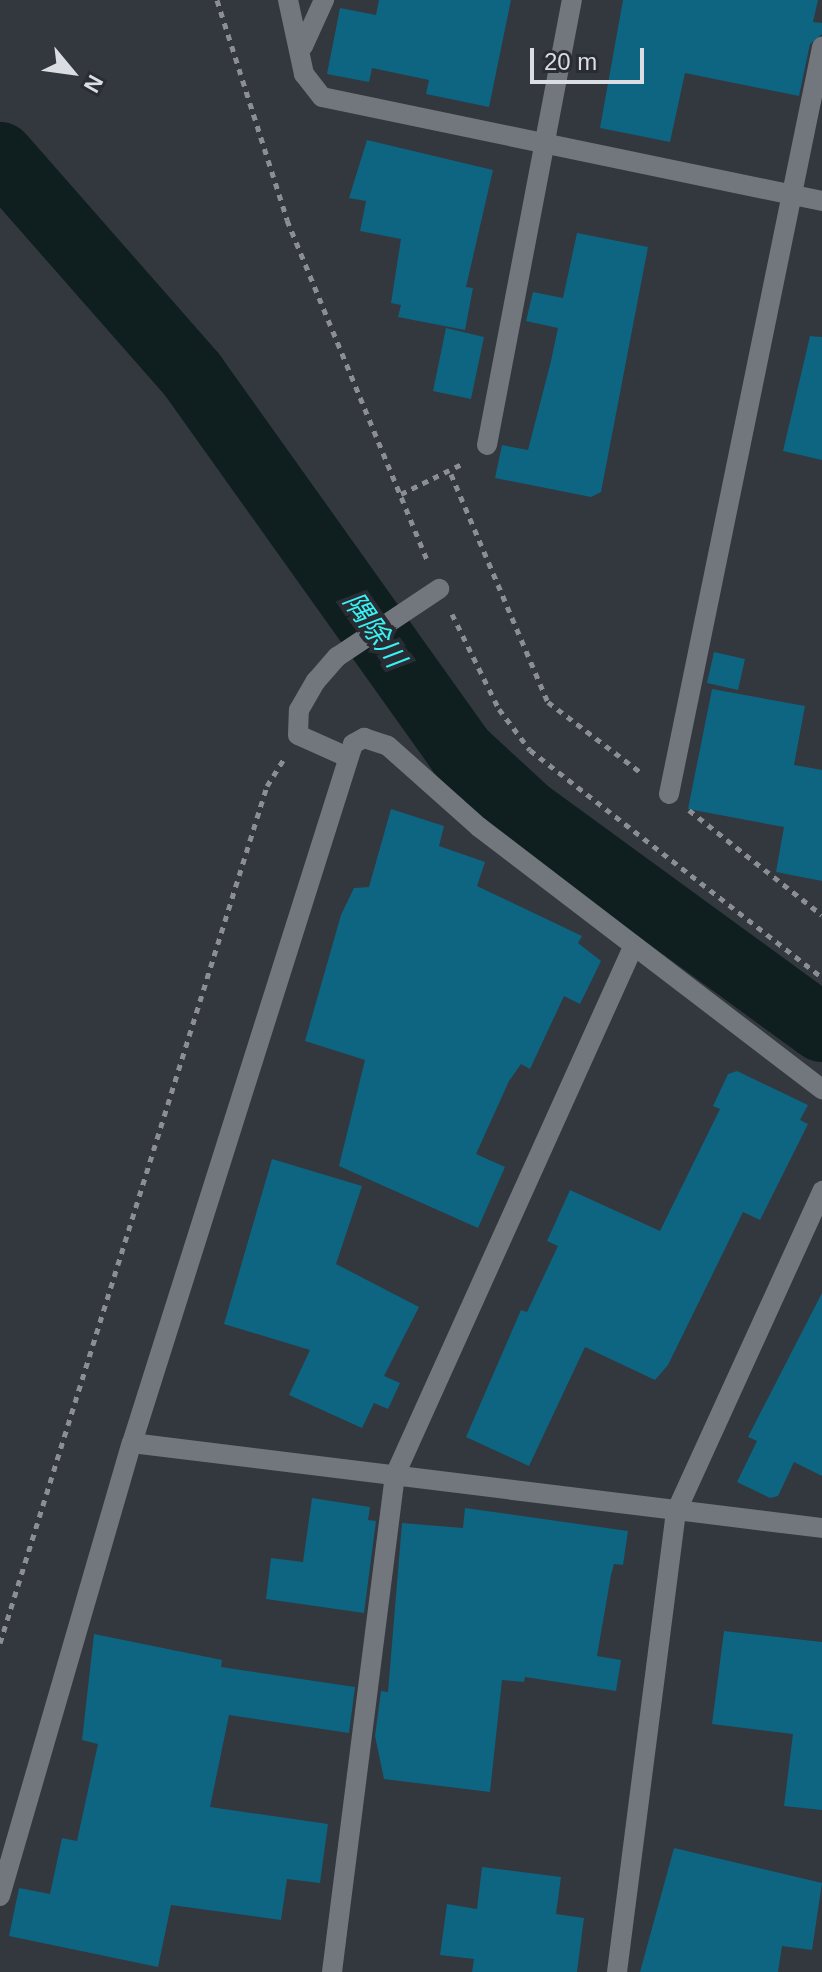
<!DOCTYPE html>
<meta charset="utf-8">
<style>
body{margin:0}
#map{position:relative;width:822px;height:1972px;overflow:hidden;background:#33373e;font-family:Arial,"Noto Sans JP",sans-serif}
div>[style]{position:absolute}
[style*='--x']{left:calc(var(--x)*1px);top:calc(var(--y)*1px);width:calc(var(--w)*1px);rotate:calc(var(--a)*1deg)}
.river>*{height:68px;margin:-34px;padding:0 34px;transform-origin:34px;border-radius:34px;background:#0f1f1f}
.building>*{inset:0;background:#0d6582}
.path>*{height:5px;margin-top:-2.5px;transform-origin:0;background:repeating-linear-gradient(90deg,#8b8f94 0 6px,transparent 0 12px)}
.street>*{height:20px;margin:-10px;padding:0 10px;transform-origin:10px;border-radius:10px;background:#72777e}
span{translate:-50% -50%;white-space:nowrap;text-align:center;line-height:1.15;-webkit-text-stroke:8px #292d33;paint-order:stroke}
.water-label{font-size:28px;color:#37f2f3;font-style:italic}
.north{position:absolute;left:32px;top:32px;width:80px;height:80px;-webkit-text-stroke:6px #292d33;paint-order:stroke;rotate:119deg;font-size:22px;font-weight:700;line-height:32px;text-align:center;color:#dadde1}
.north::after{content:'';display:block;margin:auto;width:28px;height:36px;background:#dadde1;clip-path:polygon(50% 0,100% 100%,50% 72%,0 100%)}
.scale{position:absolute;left:530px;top:48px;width:114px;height:36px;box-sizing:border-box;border:4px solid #dadde1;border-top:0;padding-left:10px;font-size:24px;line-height:28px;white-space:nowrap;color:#dadde1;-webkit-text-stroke:6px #292d33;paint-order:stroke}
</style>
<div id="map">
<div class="river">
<i style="--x:0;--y:156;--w:293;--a:48.7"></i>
<i style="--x:193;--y:376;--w:463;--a:54.5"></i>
<i style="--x:462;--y:753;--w:88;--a:42.7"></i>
<i style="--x:527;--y:813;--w:365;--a:36.1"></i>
</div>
<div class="building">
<i style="clip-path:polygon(379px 0,511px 0,489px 107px,426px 94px,429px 80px,372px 68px,369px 82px,327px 74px,340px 8px,376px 15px)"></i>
<i style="clip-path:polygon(623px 0,818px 0,813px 22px,822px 23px,822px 34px,810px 44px,799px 96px,685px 73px,670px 142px,600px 128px)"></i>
<i style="clip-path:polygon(367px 140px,493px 170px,466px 287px,473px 288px,465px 330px,398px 317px,401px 305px,391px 303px,401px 239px,360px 231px,366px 201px,349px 198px)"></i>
<i style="clip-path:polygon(577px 233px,648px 247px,601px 492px,591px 497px,495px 478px,502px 445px,528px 450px,551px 361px,558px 328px,526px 321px,533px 292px,563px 298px)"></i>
<i style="clip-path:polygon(446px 328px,484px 337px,471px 399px,433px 391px)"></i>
<i style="clip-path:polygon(810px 336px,822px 337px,822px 460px,783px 451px)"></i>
<i style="clip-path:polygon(714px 652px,745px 659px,738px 690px,707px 683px)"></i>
<i style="clip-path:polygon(712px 689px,805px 706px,794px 765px,822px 770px,822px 881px,776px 872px,784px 827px,688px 809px)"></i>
<i style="clip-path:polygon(391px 809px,444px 826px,439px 846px,485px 862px,477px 886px,582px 936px,578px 943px,601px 961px,580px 1004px,564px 996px,530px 1069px,521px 1064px,509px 1081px,476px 1154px,505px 1167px,478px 1228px,339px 1166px,365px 1060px,305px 1041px,341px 915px,354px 888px,369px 887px)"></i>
<i style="clip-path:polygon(737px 1071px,808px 1105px,800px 1120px,808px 1124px,760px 1220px,743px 1212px,668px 1365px,655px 1380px,585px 1347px,529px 1466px,466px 1437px,521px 1310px,527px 1312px,558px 1246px,547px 1241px,570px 1190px,660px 1231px,720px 1109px,713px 1106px,728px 1074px)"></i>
<i style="clip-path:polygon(272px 1159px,362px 1186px,336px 1264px,419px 1307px,384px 1376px,400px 1383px,388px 1409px,374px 1403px,362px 1428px,289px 1395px,310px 1350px,224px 1324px)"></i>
<i style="clip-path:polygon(822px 1293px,822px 1476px,794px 1462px,778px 1496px,770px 1498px,737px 1482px,757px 1441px,748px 1437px)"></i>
<i style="clip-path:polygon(312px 1498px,370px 1507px,368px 1520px,376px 1521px,364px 1613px,266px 1599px,271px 1558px,303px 1562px)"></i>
<i style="clip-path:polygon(465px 1508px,628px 1531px,623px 1565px,614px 1564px,611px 1575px,597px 1656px,621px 1660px,616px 1691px,525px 1677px,524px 1682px,502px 1680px,490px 1792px,384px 1779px,375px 1736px,381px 1691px,388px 1692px,402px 1523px,463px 1528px)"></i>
<i style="clip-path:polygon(724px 1631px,822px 1642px,822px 1810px,784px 1806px,793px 1734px,712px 1724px)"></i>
<i style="clip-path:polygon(94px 1634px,222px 1660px,221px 1667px,355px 1687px,349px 1733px,229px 1715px,210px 1807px,328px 1824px,320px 1883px,287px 1879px,281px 1920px,171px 1905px,158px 1967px,9px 1936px,19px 1888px,50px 1894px,62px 1838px,77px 1841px,98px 1744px,82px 1740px)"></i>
<i style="clip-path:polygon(674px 1848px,822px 1883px,812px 1950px,782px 1946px,778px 1972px,640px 1972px)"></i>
<i style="clip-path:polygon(482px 1867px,561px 1877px,556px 1914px,584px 1918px,577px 1972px,472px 1972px,474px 1959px,440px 1955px,447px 1904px,477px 1909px)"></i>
</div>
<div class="path">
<i style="--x:217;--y:0;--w:231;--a:72.3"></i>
<i style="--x:287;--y:220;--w:370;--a:67.6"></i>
<i style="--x:451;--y:474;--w:248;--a:67"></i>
<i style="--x:548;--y:702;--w:119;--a:37.2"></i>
<i style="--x:401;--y:494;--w:70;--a:-26.2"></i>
<i style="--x:452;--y:614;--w:106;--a:63.7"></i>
<i style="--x:499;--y:709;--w:51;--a:52.9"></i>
<i style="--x:530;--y:750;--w:370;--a:37.9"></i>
<i style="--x:689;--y:810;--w:169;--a:38.3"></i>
<i style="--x:0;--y:1643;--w:898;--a:-72.7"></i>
<i style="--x:267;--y:786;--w:31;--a:-58"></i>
</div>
<div class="street">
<i style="--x:288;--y:0;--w:76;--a:77.8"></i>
<i style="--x:304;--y:74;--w:29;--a:52"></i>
<i style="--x:322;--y:97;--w:511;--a:11.75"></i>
<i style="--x:303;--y:46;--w:51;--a:-65.5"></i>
<i style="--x:487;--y:445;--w:453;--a:-79.2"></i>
<i style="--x:345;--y:756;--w:51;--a:-155.9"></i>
<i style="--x:298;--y:735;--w:25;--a:-88"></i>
<i style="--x:299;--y:710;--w:34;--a:-60"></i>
<i style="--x:316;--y:681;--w:32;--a:-49"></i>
<i style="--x:337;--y:657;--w:123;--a:-33.7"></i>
<i style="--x:669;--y:794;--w:763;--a:-78.42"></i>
<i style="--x:132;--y:1443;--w:695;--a:7.02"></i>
<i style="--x:0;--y:1896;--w:472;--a:-73.8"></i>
<i style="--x:132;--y:1443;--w:733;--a:-72.45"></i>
<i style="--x:353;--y:744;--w:13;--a:-29"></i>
<i style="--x:364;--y:738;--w:25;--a:18"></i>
<i style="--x:388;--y:746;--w:122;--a:41.7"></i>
<i style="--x:479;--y:827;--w:432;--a:37.4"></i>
<i style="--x:332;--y:1972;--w:501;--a:-82.78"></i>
<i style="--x:395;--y:1475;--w:581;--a:-65.73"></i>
<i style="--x:617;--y:1972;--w:464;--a:-82.7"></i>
<i style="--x:676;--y:1512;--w:353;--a:-65.5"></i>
</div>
<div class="water-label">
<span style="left:374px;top:630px;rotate:55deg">隅除川</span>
</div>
<div class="north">N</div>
<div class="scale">20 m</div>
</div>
